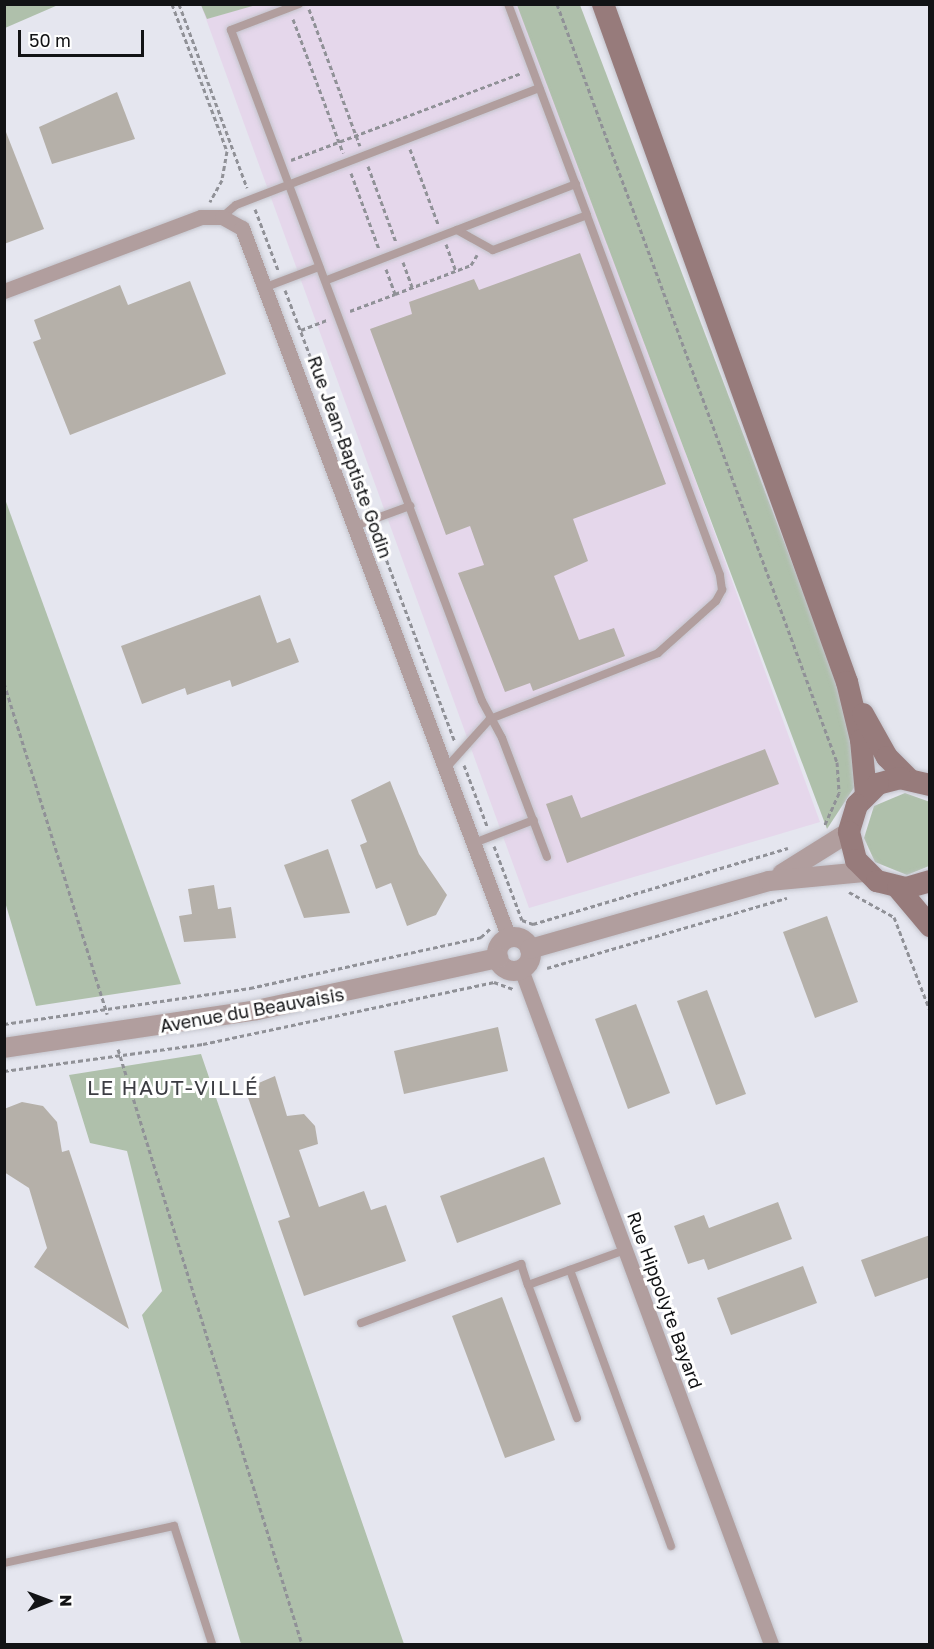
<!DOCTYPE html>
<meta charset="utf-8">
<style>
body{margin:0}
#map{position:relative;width:934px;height:1649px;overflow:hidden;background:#e5e6ef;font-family:"Golos Text",sans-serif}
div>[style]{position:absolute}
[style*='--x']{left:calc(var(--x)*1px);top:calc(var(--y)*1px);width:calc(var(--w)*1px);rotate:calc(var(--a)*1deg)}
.commercial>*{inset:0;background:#e5d7eb}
.green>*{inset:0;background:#afc0ab}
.building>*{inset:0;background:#b5b0a9}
.path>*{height:3px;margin-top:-1.5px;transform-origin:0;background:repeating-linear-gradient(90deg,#909197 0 4.5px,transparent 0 7.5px)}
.roads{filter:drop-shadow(0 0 2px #c3c4cc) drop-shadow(0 0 2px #c3c4cc)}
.service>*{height:8px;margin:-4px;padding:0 4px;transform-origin:4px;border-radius:4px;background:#b19e9e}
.minor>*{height:15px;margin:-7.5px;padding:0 7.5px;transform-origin:7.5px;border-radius:7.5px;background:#b19e9e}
.tertiary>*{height:20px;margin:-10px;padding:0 10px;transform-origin:10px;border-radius:10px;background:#b19e9e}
.tertiary>.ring{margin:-10px;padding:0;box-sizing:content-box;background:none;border:20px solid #b19e9e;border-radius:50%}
.secondary>*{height:22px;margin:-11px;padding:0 11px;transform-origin:11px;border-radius:11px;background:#977b7b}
span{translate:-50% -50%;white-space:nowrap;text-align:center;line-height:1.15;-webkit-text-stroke:6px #fff;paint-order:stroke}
.street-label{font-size:18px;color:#121315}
.quarter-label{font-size:21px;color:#3c3d43;letter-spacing:1.5px}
.frame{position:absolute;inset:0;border:6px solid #121315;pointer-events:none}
.north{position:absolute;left:18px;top:1571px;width:60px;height:60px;-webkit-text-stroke:4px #fff;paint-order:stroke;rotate:89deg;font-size:16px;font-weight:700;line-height:24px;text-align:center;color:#121315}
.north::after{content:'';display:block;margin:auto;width:21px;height:27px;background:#121315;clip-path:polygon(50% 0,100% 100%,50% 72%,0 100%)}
.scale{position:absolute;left:18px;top:30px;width:126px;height:27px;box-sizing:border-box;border:3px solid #121315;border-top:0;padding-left:8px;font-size:18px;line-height:21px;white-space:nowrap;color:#121315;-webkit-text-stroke:4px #fff;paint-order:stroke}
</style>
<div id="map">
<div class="commercial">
<i style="clip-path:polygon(201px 5px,522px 5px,820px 822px,529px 908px)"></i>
</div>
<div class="green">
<i style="clip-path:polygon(5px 4px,58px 4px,58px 5px,5px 28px)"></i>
<i style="clip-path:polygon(201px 5px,201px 4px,256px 5px,207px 19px)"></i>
<i style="clip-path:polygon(517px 5px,580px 5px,845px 702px,859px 780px,827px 829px)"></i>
<i style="clip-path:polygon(5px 499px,181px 984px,36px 1006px,5px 902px)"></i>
<i style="clip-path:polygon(905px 793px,930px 802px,929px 866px,907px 875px,875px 862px,864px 838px,874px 806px)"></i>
<i style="clip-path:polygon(201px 1054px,281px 1287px,404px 1644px,241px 1644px,142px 1315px,162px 1291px,127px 1151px,90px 1143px,69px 1075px)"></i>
</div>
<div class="building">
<i style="clip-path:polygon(117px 92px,135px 139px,52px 164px,39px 127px)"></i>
<i style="clip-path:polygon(4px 127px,44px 229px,4px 244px)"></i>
<i style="clip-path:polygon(580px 253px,666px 484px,573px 519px,588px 561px,554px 576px,579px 640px,614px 628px,625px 656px,533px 691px,530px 683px,505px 692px,458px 573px,484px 565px,470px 526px,446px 535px,370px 329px,412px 314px,409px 302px,474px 279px,479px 290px)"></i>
<i style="clip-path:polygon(190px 281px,226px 374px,70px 435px,33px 342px,41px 339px,34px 320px,120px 285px,128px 305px)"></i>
<i style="clip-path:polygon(260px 595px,277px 643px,290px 638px,299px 662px,232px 687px,230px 680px,187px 695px,185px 688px,142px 704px,121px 646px)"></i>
<i style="clip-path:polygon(765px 749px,779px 784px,567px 863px,546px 804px,572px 795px,581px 818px)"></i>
<i style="clip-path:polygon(390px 781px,419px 854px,447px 895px,436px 915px,407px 926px,391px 883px,376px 889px,360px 845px,367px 842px,351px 800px)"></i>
<i style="clip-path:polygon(328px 849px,350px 913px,304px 918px,284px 865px)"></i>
<i style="clip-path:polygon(214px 885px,218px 909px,231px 907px,236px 938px,184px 942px,179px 916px,192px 914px,188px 889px)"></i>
<i style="clip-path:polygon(827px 916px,858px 1002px,815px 1018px,783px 932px)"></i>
<i style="clip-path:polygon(707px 990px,746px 1094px,716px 1105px,677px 1001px)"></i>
<i style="clip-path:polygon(636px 1004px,670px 1093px,628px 1109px,595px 1019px)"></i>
<i style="clip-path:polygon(498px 1027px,508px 1071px,404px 1094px,394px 1051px)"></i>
<i style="clip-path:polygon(275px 1076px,287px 1116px,304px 1114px,315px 1126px,318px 1144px,299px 1150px,319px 1207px,364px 1191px,371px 1210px,386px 1205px,406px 1261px,304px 1296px,278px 1221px,290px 1217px,245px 1089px)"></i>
<i style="clip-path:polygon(22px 1102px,43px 1106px,57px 1122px,62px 1152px,69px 1150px,129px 1329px,34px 1267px,47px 1248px,29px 1188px,4px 1172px,4px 1109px)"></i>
<i style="clip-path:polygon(544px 1157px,561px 1204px,457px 1243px,440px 1196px)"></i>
<i style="clip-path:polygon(778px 1202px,792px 1239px,708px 1270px,704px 1259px,688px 1264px,674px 1226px,704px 1215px,709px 1228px)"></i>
<i style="clip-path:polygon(930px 1235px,930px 1277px,875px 1297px,861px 1260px)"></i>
<i style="clip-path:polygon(803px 1266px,817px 1303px,731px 1335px,717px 1298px)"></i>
<i style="clip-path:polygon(502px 1297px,555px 1440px,505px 1458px,452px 1316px)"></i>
</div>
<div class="path">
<i style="--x:172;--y:4;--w:157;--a:69.5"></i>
<i style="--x:227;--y:151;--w:29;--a:100"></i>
<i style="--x:222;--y:180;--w:25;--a:119"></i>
<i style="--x:179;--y:4;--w:196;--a:69.7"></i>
<i style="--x:557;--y:4;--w:808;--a:69.73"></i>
<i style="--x:837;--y:762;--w:31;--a:86"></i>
<i style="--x:839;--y:793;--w:35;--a:114"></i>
<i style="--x:309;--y:9;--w:146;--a:69.6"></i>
<i style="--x:293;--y:19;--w:143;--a:69.5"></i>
<i style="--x:410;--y:149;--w:80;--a:69.5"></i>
<i style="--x:291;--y:160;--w:246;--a:-20.7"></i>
<i style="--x:368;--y:166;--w:81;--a:69.8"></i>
<i style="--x:351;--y:173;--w:81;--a:69.8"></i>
<i style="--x:255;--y:209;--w:65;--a:69.3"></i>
<i style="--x:446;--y:244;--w:29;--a:70"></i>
<i style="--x:403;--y:262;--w:27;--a:70"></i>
<i style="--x:386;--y:269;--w:27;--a:70"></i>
<i style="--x:395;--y:294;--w:81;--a:-20.9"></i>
<i style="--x:471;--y:265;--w:12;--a:-59"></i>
<i style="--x:285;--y:290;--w:234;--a:69.2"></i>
<i style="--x:350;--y:311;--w:48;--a:-20.7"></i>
<i style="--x:301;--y:330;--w:28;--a:-21"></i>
<i style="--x:376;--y:532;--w:224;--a:69.4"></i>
<i style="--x:4;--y:683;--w:347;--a:72.7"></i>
<i style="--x:464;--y:765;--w:65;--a:69.3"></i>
<i style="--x:494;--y:846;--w:79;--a:69.3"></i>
<i style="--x:849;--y:892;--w:51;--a:29.1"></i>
<i style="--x:894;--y:917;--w:101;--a:69"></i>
<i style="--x:522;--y:920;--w:12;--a:20"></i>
<i style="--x:533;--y:924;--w:266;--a:-16.6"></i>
<i style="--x:547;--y:968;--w:250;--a:-16.3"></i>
<i style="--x:494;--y:982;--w:20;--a:20"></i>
<i style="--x:4;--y:1024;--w:249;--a:-8.3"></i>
<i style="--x:250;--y:988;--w:237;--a:-12.4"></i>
<i style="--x:481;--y:937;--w:12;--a:-42"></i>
<i style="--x:118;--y:1049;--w:623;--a:72.82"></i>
<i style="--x:4;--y:1071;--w:201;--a:-7.7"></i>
<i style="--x:203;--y:1044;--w:299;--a:-12"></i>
</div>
<div class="roads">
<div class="service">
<i style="--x:299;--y:4;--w:73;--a:159.1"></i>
<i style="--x:231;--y:30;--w:716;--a:69.49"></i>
<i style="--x:482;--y:701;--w:42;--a:61.6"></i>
<i style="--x:502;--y:738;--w:127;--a:69.3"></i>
<i style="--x:222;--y:217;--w:18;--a:-41"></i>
<i style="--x:236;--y:205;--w:325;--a:-21.1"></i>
<i style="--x:457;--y:230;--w:41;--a:29.1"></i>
<i style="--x:493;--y:250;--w:100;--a:-20.4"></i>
<i style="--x:587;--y:215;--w:225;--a:-110.5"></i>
<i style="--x:327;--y:280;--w:267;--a:-21.1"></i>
<i style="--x:266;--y:287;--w:57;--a:-20.7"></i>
<i style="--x:355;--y:526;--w:59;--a:-20"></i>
<i style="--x:446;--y:768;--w:66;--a:-48.1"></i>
<i style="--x:490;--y:719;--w:180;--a:-21.4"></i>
<i style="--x:658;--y:653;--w:78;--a:-41.9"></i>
<i style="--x:716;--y:601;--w:13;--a:-61"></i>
<i style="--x:722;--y:590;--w:15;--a:-98"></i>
<i style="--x:720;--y:575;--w:384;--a:-110.3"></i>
<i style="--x:474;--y:843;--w:64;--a:-21"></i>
<i style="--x:570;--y:1270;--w:294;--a:69.9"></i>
<i style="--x:361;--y:1323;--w:171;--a:-20.2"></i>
<i style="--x:521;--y:1264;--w:22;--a:72"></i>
<i style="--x:577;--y:1418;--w:142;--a:-110.2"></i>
<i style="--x:528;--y:1285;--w:103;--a:-19.8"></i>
<i style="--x:4;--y:1563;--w:174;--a:-12.3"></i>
<i style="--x:174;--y:1526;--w:124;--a:72.1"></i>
</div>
<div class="minor">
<i style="--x:4;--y:291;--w:210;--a:-20.6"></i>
<i style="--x:201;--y:217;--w:21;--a:0"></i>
<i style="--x:222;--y:217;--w:23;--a:29"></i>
<i style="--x:242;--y:228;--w:759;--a:69.39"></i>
<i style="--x:521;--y:969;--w:720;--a:69.68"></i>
</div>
<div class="tertiary">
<i style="--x:782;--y:874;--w:79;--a:-32.1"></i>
<i class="ring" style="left:497px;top:937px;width:14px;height:14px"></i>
<i style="--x:530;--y:949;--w:248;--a:-15.9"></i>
<i style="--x:769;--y:881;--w:95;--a:-5.4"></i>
<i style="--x:4;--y:1048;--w:256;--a:-8.5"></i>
<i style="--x:257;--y:1010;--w:247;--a:-12.2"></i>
</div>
<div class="secondary">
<i style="--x:603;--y:4;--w:721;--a:70.21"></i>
<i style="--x:847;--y:682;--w:60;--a:76.4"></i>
<i style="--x:861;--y:740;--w:54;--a:84.7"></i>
<i style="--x:863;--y:714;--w:49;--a:60.8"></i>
<i style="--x:887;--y:757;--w:30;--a:45"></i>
<i style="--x:930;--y:785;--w:31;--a:-167"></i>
<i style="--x:900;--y:778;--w:23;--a:165"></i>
<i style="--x:878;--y:784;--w:30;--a:135"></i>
<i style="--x:857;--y:805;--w:28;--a:107"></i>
<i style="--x:849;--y:832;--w:29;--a:76"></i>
<i style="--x:856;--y:860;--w:30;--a:45"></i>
<i style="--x:877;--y:881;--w:30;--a:14"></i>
<i style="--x:906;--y:888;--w:25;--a:-16"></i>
<i style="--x:898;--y:888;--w:50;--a:49.9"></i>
</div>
</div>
<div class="street-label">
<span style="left:350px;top:457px;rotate:70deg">Rue Jean-Baptiste Godin</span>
<span style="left:252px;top:1010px;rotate:-10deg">Avenue du Beauvaisis</span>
<span style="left:665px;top:1300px;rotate:70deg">Rue Hippolyte Bayard</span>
</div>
<div class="quarter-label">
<span style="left:173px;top:1087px">LE HAUT-VILLÉ</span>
</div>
<div class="frame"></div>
<div class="north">N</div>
<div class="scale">50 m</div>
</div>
